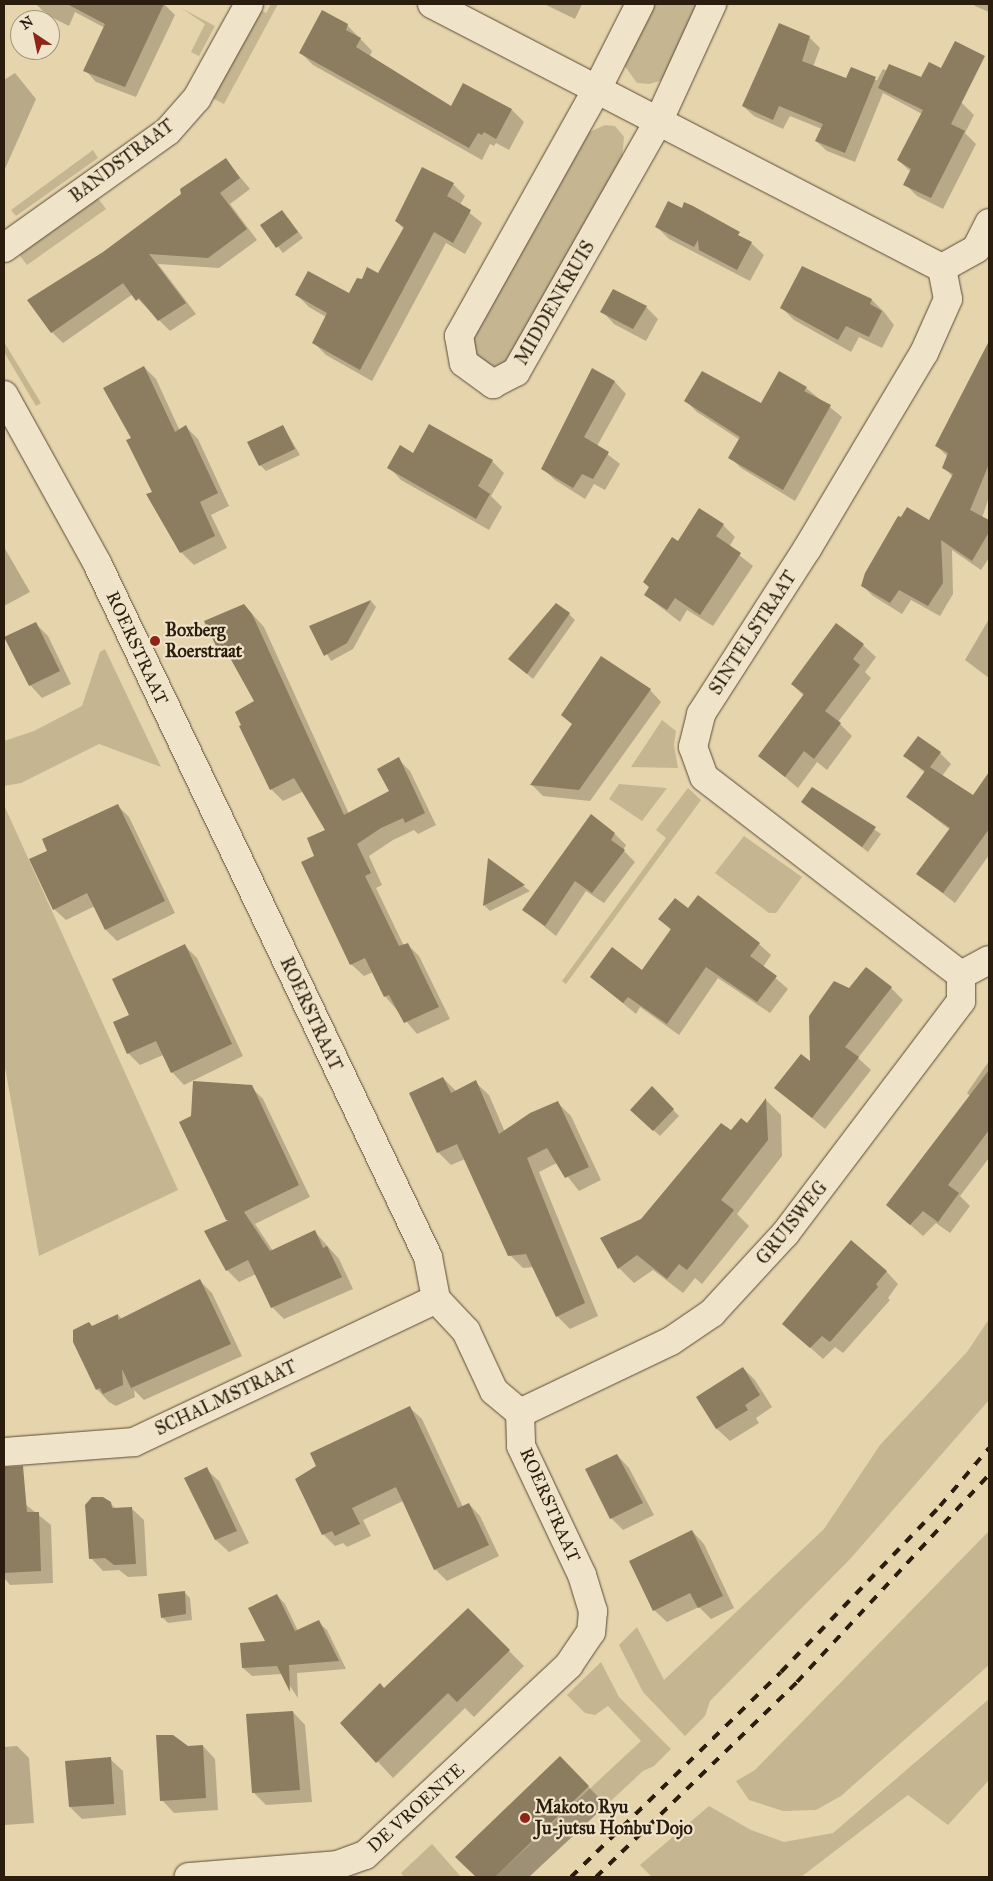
<!DOCTYPE html>
<style>
body{margin:0}
#map{position:relative;width:993px;height:1881px;overflow:hidden;background:#e6d4ac;font-family:"IM FELL Great Primer",serif}
div>[style]{position:absolute}
[style*='--x']{left:calc(var(--x)*1px);top:calc(var(--y)*1px);width:calc(var(--w)*1px);rotate:calc(var(--a)*1deg)}
.green>*{inset:0;background:#c6b591}
.shadow>*{inset:0;background:#0003}
.building>*{inset:0;background:#8c7c60}
.roads{filter:drop-shadow(0 0 1px #594b36) drop-shadow(0 0 1px #594b36)}
.street>*{height:28px;margin:-14px;padding:0 14px;transform-origin:14px;border-radius:14px;background:#efe3c9}
.rail>*{height:4px;margin-top:-2px;transform-origin:0;background:repeating-linear-gradient(90deg,#2a1d0e 0 9px,transparent 0 18px)}
.dots>*{width:14px;height:14px;translate:-50% -50%;box-sizing:border-box;border:2px solid #efe3c9;border-radius:50%}
span{translate:-50% -50%;white-space:nowrap;text-align:center;line-height:1.15;-webkit-text-stroke:4.5px #efe3c9;paint-order:stroke}
.street-label{font-size:18px;color:#2a1d0e}
.poi-label{font-size:18px;color:#2a1d0e;font-weight:700}
.left{translate:0 -50%;text-align:left}
.frame{position:absolute;inset:0;border:5px solid #2a1d0e;pointer-events:none}
.north{position:absolute;left:10px;top:10px;width:50px;height:50px;box-sizing:border-box;background:#efe3c9;border:1px solid #a0947e;border-radius:50%;rotate:326deg;font-size:14px;font-weight:700;line-height:20px;text-align:center;color:#2a1d0e}
.north::after{content:'';display:block;margin:auto;width:18px;height:22px;background:#8f2418;clip-path:polygon(50% 0,100% 100%,50% 72%,0 100%)}
</style>
<div id="map">
<div class="green">
<i style="clip-path:polygon(271px 4px,278px 4px,224px 104px,212px 98px,258px 9px,266px 13px)"></i>
<i style="clip-path:polygon(651px 4px,698px 4px,667px 73px,660px 81px,649px 84px,637px 83px,624px 65px)"></i>
<i style="clip-path:polygon(181px 8px,215px 26px,199px 56px,191px 52px,205px 24px)"></i>
<i style="clip-path:polygon(605px 125px,615px 126px,624px 137px,622px 159px,514px 353px,505px 363px,495px 366px,483px 363px,475px 353px,473px 343px,476px 333px,587px 133px)"></i>
<i style="clip-path:polygon(93px 150px,98px 158px,16px 216px,11px 210px)"></i>
<i style="clip-path:polygon(97px 197px,106px 209px,27px 265px,18px 253px)"></i>
<i style="clip-path:polygon(4px 342px,41px 403px,36px 406px,4px 352px)"></i>
<i style="clip-path:polygon(105px 649px,161px 767px,99px 744px,21px 783px,4px 786px,4px 741px,34px 731px,82px 706px,100px 652px)"></i>
<i style="clip-path:polygon(662px 720px,676px 731px,674px 745px,678px 768px,631px 767px)"></i>
<i style="clip-path:polygon(619px 784px,667px 788px,642px 821px,609px 799px)"></i>
<i style="clip-path:polygon(688px 788px,701px 800px,566px 984px,562px 981px,666px 838px,656px 830px)"></i>
<i style="clip-path:polygon(4px 805px,178px 1190px,39px 1256px,4px 1062px)"></i>
<i style="clip-path:polygon(744px 836px,802px 877px,776px 913px,769px 913px,715px 873px)"></i>
<i style="clip-path:polygon(989px 1319px,989px 1400px,851px 1558px,710px 1701px,705px 1716px,685px 1736px,643px 1692px,619px 1645px,637px 1627px,664px 1680px,824px 1529px,880px 1445px,967px 1352px)"></i>
<i style="clip-path:polygon(989px 1531px,989px 1665px,841px 1796px,816px 1810px,783px 1811px,749px 1800px,736px 1781px,755px 1770px)"></i>
<i style="clip-path:polygon(601px 1662px,619px 1697px,671px 1749px,654px 1766px,643px 1771px,529px 1877px,495px 1877px,641px 1741px,608px 1706px,595px 1715px,585px 1713px,567px 1695px)"></i>
<i style="clip-path:polygon(989px 1699px,989px 1780px,948px 1825px,908px 1795px,801px 1877px,652px 1877px,640px 1865px,709px 1806px,751px 1830px,784px 1842px,833px 1833px)"></i>
<i style="clip-path:polygon(432px 1844px,461px 1877px,404px 1877px,401px 1873px)"></i>
</div>
<div class="shadow">
<i style="clip-path:polygon(36px 4px,164px 4px,175px 15px,136px 97px,96px 82px,85px 70px,105px 28px,75px 12px,69px 26px,47px 15px)"></i>
<i style="clip-path:polygon(544px 4px,582px 4px,575px 19px)"></i>
<i style="clip-path:polygon(973px 4px,989px 4px,989px 12px,975px 6px)"></i>
<i style="clip-path:polygon(347px 25px,372px 51px,370px 56px,452px 107px,512px 110px,524px 122px,509px 150px,496px 143px,494px 146px,490px 144px,482px 160px,313px 65px,301px 53px)"></i>
<i style="clip-path:polygon(780px 25px,810px 38px,820px 48px,813px 67px,846px 80px,877px 80px,883px 69px,962px 103px,974px 115px,965px 133px,976px 144px,943px 209px,917px 196px,905px 184px,911px 172px,898px 160px,922px 114px,883px 93px,855px 162px,827px 151px,816px 141px,822px 129px,790px 116px,783px 129px,754px 116px,743px 106px)"></i>
<i style="clip-path:polygon(15px 73px,36px 99px,4px 171px,4px 80px)"></i>
<i style="clip-path:polygon(226px 160px,250px 189px,230px 204px,257px 240px,219px 268px,158px 264px,196px 314px,170px 331px,133px 294px,63px 343px,52px 332px,104px 253px)"></i>
<i style="clip-path:polygon(453px 184px,465px 196px,460px 205px,482px 223px,465px 254px,446px 243px,372px 381px,326px 355px,314px 343px,326px 317px,309px 307px,297px 295px,350px 295px,363px 281px,379px 275px,404px 229px,396px 221px)"></i>
<i style="clip-path:polygon(288px 218px,303px 238px,283px 253px,261px 226px)"></i>
<i style="clip-path:polygon(657px 227px,751px 243px,764px 255px,750px 281px,669px 239px)"></i>
<i style="clip-path:polygon(802px 268px,872px 300px,884px 312px,894px 325px,882px 348px,859px 337px,851px 352px,794px 320px,781px 307px)"></i>
<i style="clip-path:polygon(646px 307px,658px 319px,646px 341px,614px 324px,602px 311px)"></i>
<i style="clip-path:polygon(982px 358px,989px 362px,989px 497px,982px 518px,989px 522px,989px 558px,981px 570px,952px 550px,953px 594px,940px 616px,911px 600px,902px 614px,873px 596px,862px 585px,930px 521px,953px 477px,944px 468px,948px 457px,937px 446px)"></i>
<i style="clip-path:polygon(144px 367px,156px 379px,180px 431px,186px 427px,198px 439px,229px 506px,211px 515px,227px 548px,194px 565px,181px 552px,133px 439px)"></i>
<i style="clip-path:polygon(592px 370px,615px 382px,626px 394px,597px 446px,620px 464px,605px 490px,594px 484px,585px 499px,555px 480px,543px 469px)"></i>
<i style="clip-path:polygon(806px 388px,842px 417px,795px 501px,741px 468px,730px 457px,740px 440px,697px 412px,686px 401px,762px 404px)"></i>
<i style="clip-path:polygon(283px 426px,300px 455px,266px 471px,260px 465px)"></i>
<i style="clip-path:polygon(413px 454px,492px 461px,504px 473px,491px 496px,502px 507px,489px 530px,401px 480px,389px 467px)"></i>
<i style="clip-path:polygon(723px 525px,735px 537px,729px 547px,753px 566px,713px 626px,687px 610px,680px 622px,645px 595px,678px 542px)"></i>
<i style="clip-path:polygon(4px 547px,30px 592px,4px 606px)"></i>
<i style="clip-path:polygon(371px 601px,376px 607px,353px 649px,331px 661px,311px 627px)"></i>
<i style="clip-path:polygon(244px 605px,264px 627px,349px 814px,390px 792px,398px 759px,410px 771px,436px 825px,418px 834px,414px 830px,393px 840px,369px 856px,382px 885px,376px 888px,404px 946px,407px 944px,419px 956px,450px 1019px,417px 1034px,385px 996px,373px 972px,364px 976px,351px 964px,315px 857px,327px 831px,304px 791px,283px 801px,271px 789px,255px 702px,233px 661px,219px 649px)"></i>
<i style="clip-path:polygon(569px 614px,575px 620px,533px 679px,515px 664px)"></i>
<i style="clip-path:polygon(989px 619px,989px 678px,965px 660px)"></i>
<i style="clip-path:polygon(36px 624px,48px 636px,71px 684px,42px 698px,30px 685px)"></i>
<i style="clip-path:polygon(863px 645px,876px 657px,865px 672px,871px 678px,838px 722px,852px 736px,827px 770px,817px 762px,798px 788px,760px 756px,804px 696px,792px 684px)"></i>
<i style="clip-path:polygon(650px 690px,661px 702px,590px 801px,543px 796px,532px 785px,573px 725px)"></i>
<i style="clip-path:polygon(940px 753px,951px 764px,942px 776px,973px 797px,989px 775px,989px 855px,955px 903px,918px 874px,950px 830px,908px 797px,925px 773px,905px 756px)"></i>
<i style="clip-path:polygon(812px 788px,881px 834px,868px 852px,803px 802px)"></i>
<i style="clip-path:polygon(117px 805px,129px 817px,175px 913px,117px 941px,106px 930px,95px 906px,66px 920px,54px 909px,48px 851px)"></i>
<i style="clip-path:polygon(615px 834px,626px 845px,623px 850px,635px 862px,604px 903px,586px 891px,556px 936px,524px 910px)"></i>
<i style="clip-path:polygon(489px 861px,530px 891px,490px 911px,485px 906px)"></i>
<i style="clip-path:polygon(688px 910px,759px 944px,771px 955px,763px 967px,788px 989px,770px 1013px,718px 978px,679px 1035px,640px 1007px,636px 1014px,591px 977px,642px 971px,671px 930px,660px 919px)"></i>
<i style="clip-path:polygon(185px 946px,197px 958px,243px 1056px,184px 1085px,172px 1072px,163px 1055px,140px 1065px,128px 1053px,131px 1016px)"></i>
<i style="clip-path:polygon(891px 988px,903px 1000px,858px 1058px,871px 1070px,825px 1129px,776px 1088px,811px 1063px,850px 990px)"></i>
<i style="clip-path:polygon(989px 1061px,989px 1158px,960px 1196px,970px 1206px,950px 1233px,936px 1223px,923px 1236px,888px 1205px,970px 1096px,967px 1093px)"></i>
<i style="clip-path:polygon(443px 1078px,456px 1091px,475px 1082px,489px 1095px,505px 1132px,557px 1102px,571px 1116px,601px 1180px,579px 1191px,557px 1163px,539px 1172px,598px 1316px,570px 1329px,557px 1316px,534px 1267px,523px 1268px,510px 1255px,465px 1159px,451px 1165px,438px 1152px)"></i>
<i style="clip-path:polygon(251px 1087px,263px 1099px,310px 1197px,255px 1224px,273px 1251px,315px 1232px,339px 1259px,353px 1289px,284px 1319px,272px 1307px,256px 1274px,239px 1282px,227px 1270px,227px 1220px)"></i>
<i style="clip-path:polygon(652px 1088px,679px 1116px,660px 1136px,638px 1116px)"></i>
<i style="clip-path:polygon(766px 1100px,781px 1115px,782px 1156px,737px 1214px,749px 1226px,702px 1284px,695px 1278px,683px 1293px,653px 1270px,634px 1283px,619px 1268px,641px 1220px,747px 1125px)"></i>
<i style="clip-path:polygon(886px 1271px,898px 1284px,888px 1298px,890px 1300px,843px 1353px,835px 1347px,823px 1359px,784px 1324px)"></i>
<i style="clip-path:polygon(200px 1281px,212px 1293px,242px 1356px,144px 1400px,134px 1390px,135px 1397px,116px 1406px,109px 1402px,97px 1389px,92px 1327px,118px 1315px,122px 1319px)"></i>
<i style="clip-path:polygon(743px 1368px,755px 1380px,772px 1407px,756px 1418px,759px 1423px,730px 1441px,717px 1429px,698px 1398px)"></i>
<i style="clip-path:polygon(410px 1408px,422px 1419px,463px 1507px,469px 1504px,480px 1516px,499px 1556px,447px 1581px,435px 1569px,403px 1501px,363px 1520px,371px 1536px,347px 1547px,343px 1543px,335px 1546px,323px 1534px)"></i>
<i style="clip-path:polygon(617px 1455px,629px 1468px,654px 1515px,623px 1530px,611px 1518px)"></i>
<i style="clip-path:polygon(206px 1469px,219px 1481px,249px 1543px,229px 1552px,216px 1540px,186px 1478px)"></i>
<i style="clip-path:polygon(110px 1503px,116px 1509px,131px 1508px,144px 1520px,147px 1576px,128px 1577px,119px 1570px,103px 1571px,91px 1558px)"></i>
<i style="clip-path:polygon(25px 1504px,51px 1525px,53px 1583px,10px 1585px,4px 1578px,4px 1505px)"></i>
<i style="clip-path:polygon(692px 1531px,704px 1544px,734px 1608px,711px 1619px,699px 1607px,667px 1622px,654px 1610px)"></i>
<i style="clip-path:polygon(184px 1592px,190px 1598px,192px 1620px,168px 1623px,162px 1617px)"></i>
<i style="clip-path:polygon(277px 1595px,285px 1604px,298px 1631px,318px 1622px,327px 1630px,346px 1669px,297px 1673px,298px 1698px,282px 1674px,252px 1676px,243px 1668px,266px 1642px)"></i>
<i style="clip-path:polygon(468px 1610px,524px 1666px,474px 1717px,465px 1708px,393px 1778px,342px 1723px,384px 1690px)"></i>
<i style="clip-path:polygon(293px 1712px,305px 1725px,312px 1802px,266px 1805px,253px 1792px)"></i>
<i style="clip-path:polygon(17px 1746px,29px 1758px,34px 1823px,4px 1825px,4px 1747px)"></i>
<i style="clip-path:polygon(203px 1746px,215px 1759px,218px 1810px,174px 1813px,162px 1800px,188px 1747px)"></i>
<i style="clip-path:polygon(110px 1759px,123px 1771px,126px 1815px,82px 1819px,70px 1807px)"></i>
<i style="clip-path:polygon(578px 1776px,606px 1805px,529px 1877px,477px 1877px,457px 1857px)"></i>
</div>
<div class="building">
<i style="clip-path:polygon(67px 4px,164px 4px,125px 87px,83px 71px,105px 24px)"></i>
<i style="clip-path:polygon(322px 10px,348px 24px,346px 30px,361px 38px,356px 47px,451px 106px,463px 83px,512px 109px,496px 139px,484px 132px,482px 135px,478px 133px,469px 148px,299px 53px)"></i>
<i style="clip-path:polygon(779px 23px,810px 36px,802px 61px,846px 78px,851px 67px,876px 77px,845px 153px,815px 141px,823px 124px,779px 106px,773px 120px,742px 106px)"></i>
<i style="clip-path:polygon(955px 41px,985px 56px,951px 124px,965px 131px,931px 198px,903px 185px,911px 169px,897px 160px,923px 110px,878px 88px,889px 64px,921px 77px,929px 62px,941px 68px)"></i>
<i style="clip-path:polygon(226px 158px,240px 178px,220px 193px,247px 229px,208px 258px,149px 254px,186px 303px,158px 321px,139px 298px,136px 301px,123px 283px,51px 333px,27px 300px,103px 252px,181px 194px,180px 189px)"></i>
<i style="clip-path:polygon(422px 167px,454px 183px,447px 196px,471px 210px,453px 243px,434px 232px,360px 370px,312px 343px,327px 313px,295px 295px,308px 271px,349px 293px,357px 278px,362px 279px,367px 267px,378px 273px,404px 227px,395px 221px)"></i>
<i style="clip-path:polygon(668px 201px,682px 208px,684px 202px,693px 206px,740px 232px,738px 235px,752px 242px,737px 270px,699px 250px,698px 240px,694px 247px,655px 227px)"></i>
<i style="clip-path:polygon(282px 210px,298px 232px,276px 248px,260px 225px)"></i>
<i style="clip-path:polygon(802px 266px,872px 299px,870px 304px,882px 311px,869px 337px,846px 326px,838px 340px,780px 308px)"></i>
<i style="clip-path:polygon(613px 289px,647px 306px,633px 329px,600px 312px)"></i>
<i style="clip-path:polygon(989px 341px,989px 464px,970px 510px,989px 520px,989px 532px,972px 561px,941px 540px,943px 583px,928px 606px,899px 590px,890px 603px,861px 586px,865px 573px,898px 516px,901px 517px,907px 507px,929px 520px,953px 474px,942px 468px,948px 453px,935px 446px)"></i>
<i style="clip-path:polygon(144px 366px,175px 432px,186px 425px,218px 493px,200px 502px,215px 536px,180px 553px,146px 494px,152px 492px,126px 440px,131px 438px,103px 388px)"></i>
<i style="clip-path:polygon(592px 368px,615px 381px,584px 437px,609px 452px,593px 479px,582px 474px,573px 488px,541px 469px)"></i>
<i style="clip-path:polygon(702px 371px,761px 403px,779px 371px,807px 387px,804px 391px,831px 405px,783px 490px,728px 458px,740px 437px,684px 401px)"></i>
<i style="clip-path:polygon(429px 424px,493px 460px,478px 486px,490px 494px,476px 519px,387px 468px,400px 445px,413px 453px)"></i>
<i style="clip-path:polygon(283px 425px,295px 449px,259px 466px,247px 442px)"></i>
<i style="clip-path:polygon(699px 508px,724px 524px,716px 536px,741px 553px,700px 615px,675px 598px,667px 610px,644px 595px,649px 587px,643px 582px,672px 537px,678px 541px)"></i>
<i style="clip-path:polygon(371px 600px,347px 643px,324px 656px,309px 626px)"></i>
<i style="clip-path:polygon(556px 603px,570px 613px,527px 674px,508px 659px)"></i>
<i style="clip-path:polygon(244px 604px,252px 614px,344px 815px,389px 791px,377px 769px,399px 757px,425px 813px,405px 823px,403px 818px,381px 828px,357px 844px,371px 873px,365px 876px,399px 946px,408px 943px,439px 1007px,404px 1023px,389px 995px,384px 997px,365px 958px,350px 965px,301px 862px,314px 856px,307px 838px,325px 830px,294px 778px,270px 790px,239px 726px,241px 725px,235px 712px,254px 701px,224px 647px,218px 650px,204px 621px)"></i>
<i style="clip-path:polygon(36px 622px,60px 671px,29px 686px,4px 637px)"></i>
<i style="clip-path:polygon(836px 623px,864px 644px,853px 659px,860px 665px,825px 711px,841px 723px,814px 759px,804px 751px,785px 777px,758px 756px,804px 694px,791px 684px)"></i>
<i style="clip-path:polygon(601px 656px,651px 689px,579px 790px,530px 785px,572px 724px,561px 715px)"></i>
<i style="clip-path:polygon(918px 736px,941px 752px,930px 767px,973px 795px,989px 772px,989px 829px,943px 893px,916px 874px,950px 828px,906px 797px,925px 771px,903px 756px)"></i>
<i style="clip-path:polygon(812px 787px,876px 827px,862px 847px,801px 802px)"></i>
<i style="clip-path:polygon(118px 804px,165px 901px,105px 930px,87px 893px,53px 910px,29px 859px,47px 851px,42px 839px)"></i>
<i style="clip-path:polygon(591px 814px,615px 833px,611px 840px,625px 850px,592px 893px,575px 881px,545px 926px,522px 910px)"></i>
<i style="clip-path:polygon(488px 858px,525px 885px,483px 906px)"></i>
<i style="clip-path:polygon(698px 895px,760px 943px,750px 956px,777px 976px,757px 1002px,706px 967px,667px 1024px,628px 997px,623px 1003px,590px 977px,612px 947px,642px 970px,671px 929px,658px 919px,675px 898px,688px 908px)"></i>
<i style="clip-path:polygon(185px 944px,232px 1044px,171px 1073px,156px 1041px,127px 1054px,113px 1022px,129px 1015px,112px 979px)"></i>
<i style="clip-path:polygon(866px 967px,892px 987px,845px 1047px,859px 1057px,812px 1118px,774px 1088px,801px 1054px,810px 1061px,809px 1016px,834px 981px,849px 988px)"></i>
<i style="clip-path:polygon(989px 1070px,989px 1130px,948px 1185px,959px 1193px,938px 1222px,923px 1211px,910px 1225px,886px 1205px)"></i>
<i style="clip-path:polygon(443px 1077px,451px 1093px,476px 1080px,499px 1134px,530px 1113px,558px 1101px,589px 1167px,565px 1178px,547px 1148px,527px 1158px,585px 1303px,556px 1317px,526px 1254px,508px 1256px,457px 1144px,437px 1153px,409px 1093px)"></i>
<i style="clip-path:polygon(193px 1081px,252px 1085px,299px 1185px,244px 1212px,270px 1251px,315px 1230px,323px 1248px,327px 1246px,342px 1277px,271px 1308px,248px 1260px,226px 1271px,204px 1231px,229px 1220px,226px 1220px,179px 1122px,191px 1116px)"></i>
<i style="clip-path:polygon(652px 1086px,674px 1109px,653px 1131px,630px 1110px)"></i>
<i style="clip-path:polygon(766px 1098px,768px 1140px,721px 1200px,734px 1210px,687px 1270px,679px 1264px,667px 1279px,637px 1255px,618px 1269px,600px 1238px,641px 1219px,721px 1123px,731px 1130px,741px 1118px,747px 1123px)"></i>
<i style="clip-path:polygon(851px 1240px,887px 1271px,876px 1284px,878px 1287px,830px 1342px,822px 1336px,810px 1348px,782px 1324px)"></i>
<i style="clip-path:polygon(200px 1279px,231px 1344px,131px 1388px,122px 1369px,123px 1385px,103px 1394px,100px 1388px,96px 1390px,73px 1342px,73px 1330px,89px 1322px,92px 1326px,118px 1314px,118px 1320px)"></i>
<i style="clip-path:polygon(743px 1367px,760px 1395px,745px 1405px,748px 1410px,716px 1429px,696px 1397px)"></i>
<i style="clip-path:polygon(410px 1406px,458px 1508px,469px 1503px,489px 1545px,434px 1570px,396px 1487px,352px 1508px,360px 1524px,335px 1536px,332px 1531px,322px 1535px,295px 1479px,316px 1466px,310px 1453px)"></i>
<i style="clip-path:polygon(617px 1454px,643px 1503px,610px 1519px,585px 1469px)"></i>
<i style="clip-path:polygon(23px 1466px,27px 1512px,39px 1512px,41px 1571px,4px 1573px,4px 1467px)"></i>
<i style="clip-path:polygon(207px 1467px,237px 1531px,215px 1540px,184px 1478px)"></i>
<i style="clip-path:polygon(92px 1497px,103px 1497px,111px 1502px,112px 1508px,132px 1507px,136px 1564px,114px 1565px,105px 1558px,89px 1559px,85px 1505px)"></i>
<i style="clip-path:polygon(692px 1530px,723px 1596px,698px 1608px,690px 1593px,653px 1611px,629px 1561px)"></i>
<i style="clip-path:polygon(185px 1591px,186px 1614px,161px 1618px,158px 1594px)"></i>
<i style="clip-path:polygon(277px 1594px,295px 1631px,319px 1620px,339px 1661px,289px 1665px,290px 1692px,277px 1666px,242px 1668px,240px 1643px,265px 1641px,248px 1608px)"></i>
<i style="clip-path:polygon(468px 1608px,510px 1650px,457px 1702px,448px 1693px,376px 1763px,340px 1723px,380px 1683px,384px 1688px)"></i>
<i style="clip-path:polygon(293px 1711px,300px 1790px,252px 1793px,246px 1714px)"></i>
<i style="clip-path:polygon(156px 1735px,173px 1735px,188px 1746px,203px 1745px,206px 1798px,160px 1801px)"></i>
<i style="clip-path:polygon(560px 1756px,589px 1786px,495px 1877px,476px 1877px,455px 1857px)"></i>
<i style="clip-path:polygon(111px 1757px,114px 1804px,69px 1807px,65px 1761px)"></i>
</div>
<div class="roads">
<div class="street">
<i style="--x:432;--y:4;--w:574;--a:27.37"></i>
<i style="--x:640;--y:4;--w:95;--a:116.8"></i>
<i style="--x:597;--y:89;--w:283;--a:119.2"></i>
<i style="--x:459;--y:336;--w:27;--a:80"></i>
<i style="--x:464;--y:363;--w:36;--a:36"></i>
<i style="--x:493;--y:384;--w:26;--a:-28"></i>
<i style="--x:516;--y:372;--w:290;--a:-60.4"></i>
<i style="--x:659;--y:120;--w:128;--a:-65.4"></i>
<i style="--x:4;--y:248;--w:201;--a:-35.5"></i>
<i style="--x:168;--y:131;--w:44;--a:-48.7"></i>
<i style="--x:197;--y:98;--w:107;--a:-61"></i>
<i style="--x:4;--y:395;--w:192;--a:61"></i>
<i style="--x:97;--y:563;--w:769;--a:64.5"></i>
<i style="--x:428;--y:1257;--w:43;--a:79.2"></i>
<i style="--x:436;--y:1299;--w:44;--a:46.8"></i>
<i style="--x:466;--y:1331;--w:66;--a:65"></i>
<i style="--x:494;--y:1391;--w:34;--a:40"></i>
<i style="--x:520;--y:1413;--w:33;--a:88"></i>
<i style="--x:521;--y:1446;--w:143;--a:64.7"></i>
<i style="--x:582;--y:1575;--w:38;--a:73"></i>
<i style="--x:593;--y:1611;--w:21;--a:95"></i>
<i style="--x:591;--y:1632;--w:40;--a:124"></i>
<i style="--x:569;--y:1665;--w:279;--a:137"></i>
<i style="--x:365;--y:1855;--w:29;--a:160"></i>
<i style="--x:338;--y:1865;--w:150;--a:175.4"></i>
<i style="--x:961;--y:975;--w:324;--a:-142.4"></i>
<i style="--x:704;--y:777;--w:32;--a:-110"></i>
<i style="--x:693;--y:747;--w:34;--a:-76"></i>
<i style="--x:701;--y:714;--w:196;--a:-57.3"></i>
<i style="--x:807;--y:549;--w:228;--a:-59.2"></i>
<i style="--x:924;--y:353;--w:59;--a:-66"></i>
<i style="--x:948;--y:299;--w:32;--a:-101"></i>
<i style="--x:942;--y:268;--w:39;--a:-29"></i>
<i style="--x:976;--y:249;--w:29;--a:-63"></i>
<i style="--x:520;--y:1413;--w:167;--a:-25.5"></i>
<i style="--x:671;--y:1341;--w:50;--a:-34.3"></i>
<i style="--x:712;--y:1313;--w:108;--a:-47.3"></i>
<i style="--x:785;--y:1234;--w:292;--a:-52.9"></i>
<i style="--x:961;--y:1001;--w:26;--a:-90"></i>
<i style="--x:961;--y:975;--w:32;--a:-28"></i>
<i style="--x:4;--y:1452;--w:130;--a:-4.4"></i>
<i style="--x:134;--y:1442;--w:334;--a:-25.3"></i>
</div>
</div>
<div class="rail">
<i style="--x:571;--y:1877;--w:293;--a:-44.3"></i>
<i style="--x:781;--y:1672;--w:230;--a:-46.2"></i>
<i style="--x:940;--y:1506;--w:76;--a:-49.8"></i>
<i style="--x:596;--y:1877;--w:280;--a:-44.1"></i>
<i style="--x:797;--y:1682;--w:282;--a:-47.2"></i>
</div>
<div class="dots">
<i style="left:155px;top:641px;background:#8f2418"></i>
<i style="left:525px;top:1818px;background:#8f2418"></i>
</div>
<div class="street-label">
<span style="left:122px;top:161px;rotate:-37deg">BANDSTRAAT</span>
<span style="left:555px;top:303px;rotate:-60deg">MIDDENKRUIS</span>
<span style="left:753px;top:633px;rotate:-57deg">SINTELSTRAAT</span>
<span style="left:137px;top:648px;rotate:65deg">ROERSTRAAT</span>
<span style="left:311px;top:1014px;rotate:65deg">ROERSTRAAT</span>
<span style="left:792px;top:1223px;rotate:-51deg">GRUISWEG</span>
<span style="left:226px;top:1398px;rotate:-25deg">SCHALMSTRAAT</span>
<span style="left:550px;top:1505px;rotate:66deg">ROERSTRAAT</span>
<span style="left:416px;top:1808px;rotate:-42deg">DE VROENTE</span>
</div>
<div class="poi-label">
<span class="left" style="left:165px;top:641px">Boxberg<br>Roerstraat</span>
<span class="left" style="left:535px;top:1818px">Makoto Ryu<br>Ju-jutsu Honbu Dojo</span>
</div>
<div class="frame"></div>
<div class="north">N</div>
</div>
